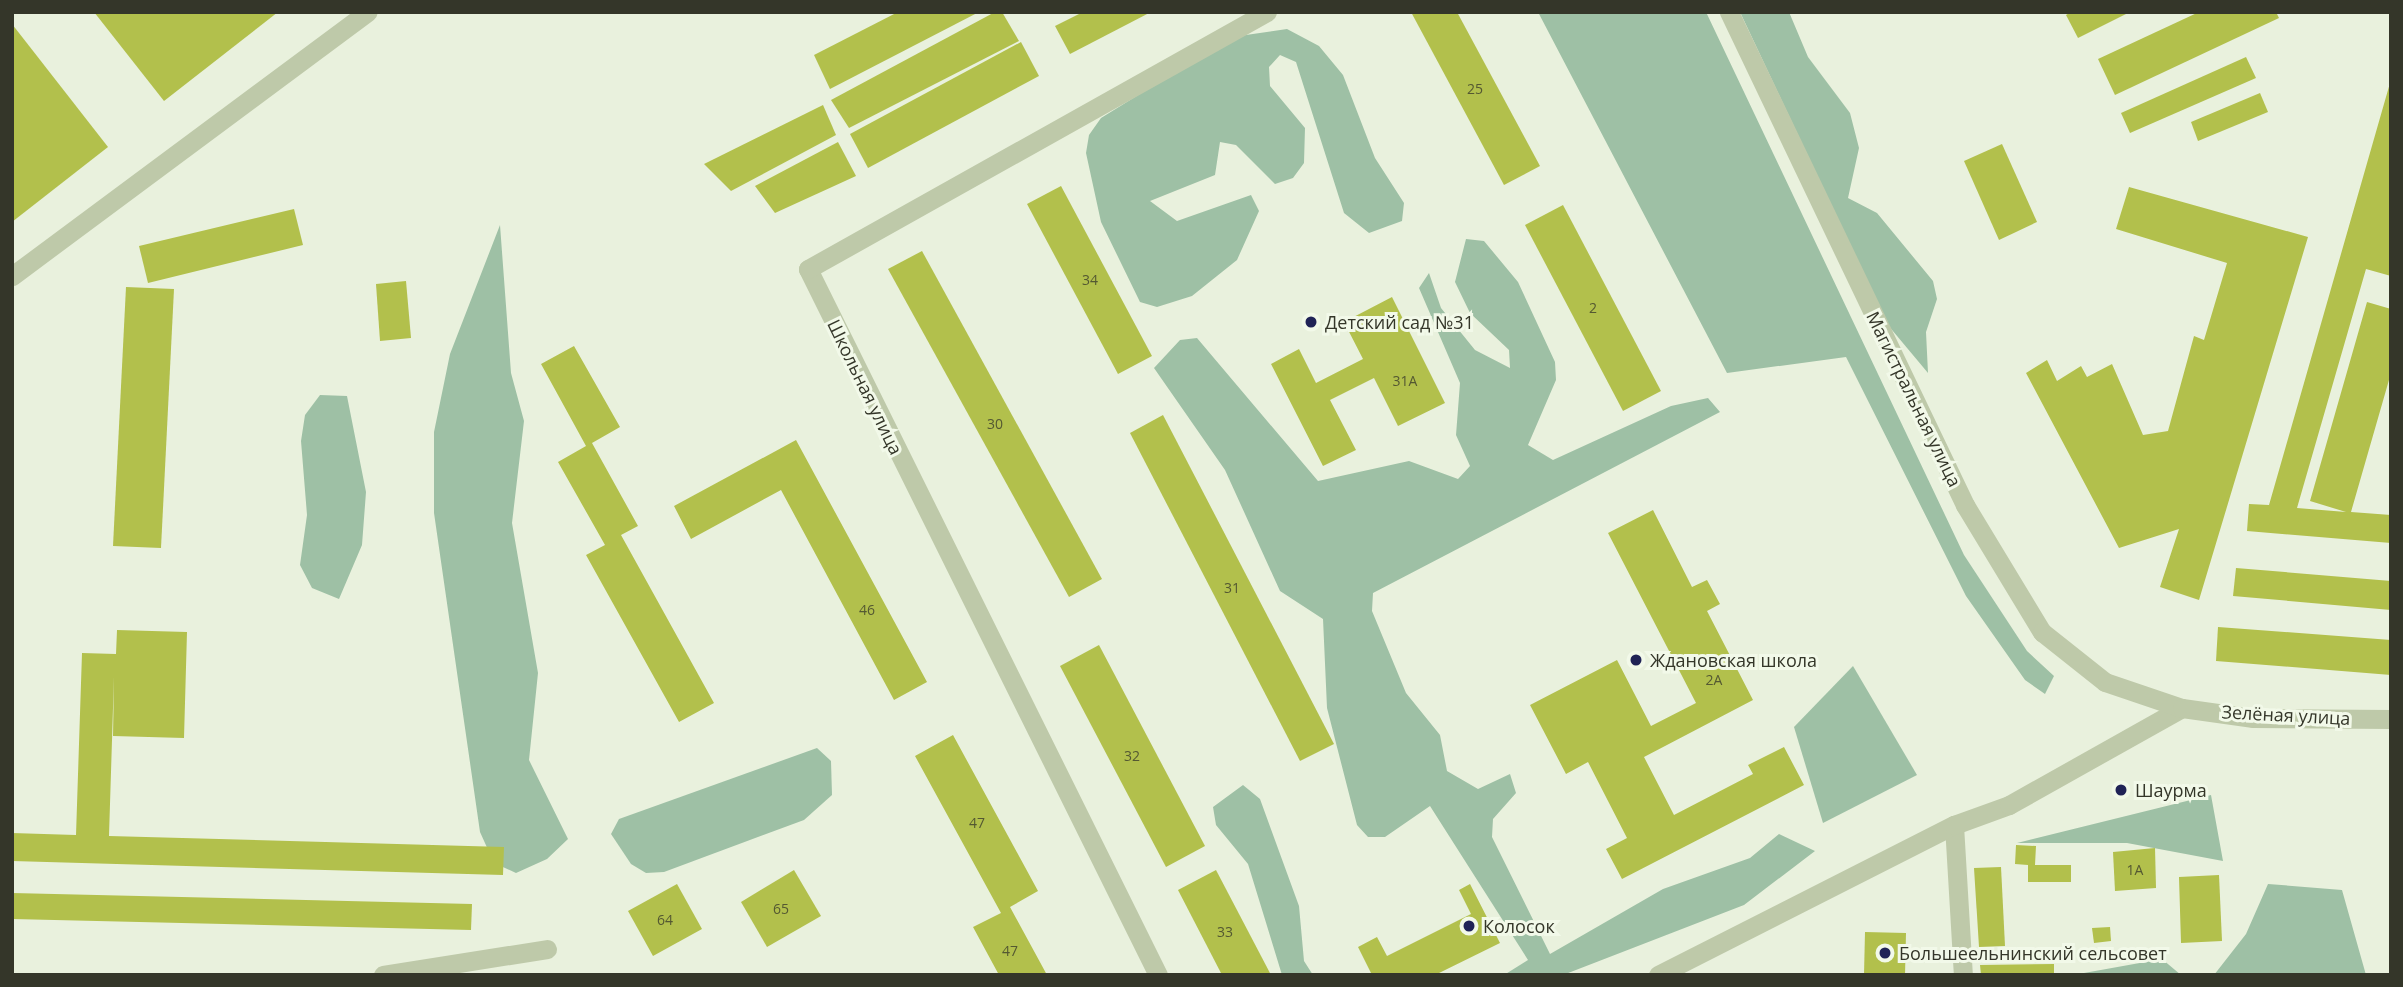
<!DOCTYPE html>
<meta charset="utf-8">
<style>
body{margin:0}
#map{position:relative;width:2403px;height:987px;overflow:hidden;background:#e9f1dd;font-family:"Open Sans",sans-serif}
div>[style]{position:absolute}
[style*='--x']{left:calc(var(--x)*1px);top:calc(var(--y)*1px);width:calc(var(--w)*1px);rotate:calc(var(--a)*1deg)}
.green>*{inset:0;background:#9ec0a5}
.building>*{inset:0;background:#b2c04c}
.minor>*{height:19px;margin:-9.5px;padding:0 9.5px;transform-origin:9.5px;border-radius:9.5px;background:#bec9a9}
.tertiary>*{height:19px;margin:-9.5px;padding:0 9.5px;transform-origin:9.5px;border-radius:9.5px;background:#bec9a9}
.dots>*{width:19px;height:19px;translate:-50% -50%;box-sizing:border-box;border:4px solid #f2f9e9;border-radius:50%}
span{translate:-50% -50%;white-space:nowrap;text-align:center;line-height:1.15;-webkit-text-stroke:6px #f2f9e9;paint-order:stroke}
.number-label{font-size:14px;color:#545832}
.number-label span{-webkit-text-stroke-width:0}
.poi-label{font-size:18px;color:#343629}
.left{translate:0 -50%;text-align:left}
.street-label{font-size:18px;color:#343629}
.frame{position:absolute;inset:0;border:14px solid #343629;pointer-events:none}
</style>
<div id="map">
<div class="green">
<i style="clip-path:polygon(1538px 12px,1706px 12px,1964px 555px,2027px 651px,2054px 676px,2045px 694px,2025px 680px,1966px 596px,1846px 357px,1727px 373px)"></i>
<i style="clip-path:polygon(1740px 12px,1789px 12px,1808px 57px,1850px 113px,1859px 148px,1848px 198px,1877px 213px,1933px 281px,1937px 299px,1926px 332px,1928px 373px,1887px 324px)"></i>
<i style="clip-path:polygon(1287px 29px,1319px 46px,1343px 75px,1375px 158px,1404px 203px,1402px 221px,1369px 233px,1344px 213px,1296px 62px,1280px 55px,1269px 67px,1270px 86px,1305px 128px,1304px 163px,1293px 178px,1275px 184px,1236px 145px,1220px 142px,1215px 175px,1150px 201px,1177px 221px,1251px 195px,1259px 211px,1237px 260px,1192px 296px,1157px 307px,1140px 302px,1101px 222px,1086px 153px,1089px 135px,1101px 118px,1232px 37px)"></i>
<i style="clip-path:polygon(500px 225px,511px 373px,524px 421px,512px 523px,538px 673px,529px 760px,568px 839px,547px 859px,516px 873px,494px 863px,480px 832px,434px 513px,434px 432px,450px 354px)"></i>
<i style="clip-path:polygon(1466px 239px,1484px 241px,1518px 282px,1555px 362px,1556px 380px,1528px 445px,1553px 460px,1671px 406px,1708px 398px,1720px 412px,1373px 593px,1372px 611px,1406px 693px,1440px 735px,1447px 771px,1478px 789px,1510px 774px,1516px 793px,1493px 819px,1492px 837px,1550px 954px,1663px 889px,1750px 858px,1779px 834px,1815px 851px,1744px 905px,1563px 975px,1504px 975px,1528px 960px,1430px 806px,1385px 837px,1368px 837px,1357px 825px,1327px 708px,1323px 619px,1280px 591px,1225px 470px,1154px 368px,1180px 340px,1197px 338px,1318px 481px,1409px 461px,1458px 479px,1470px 466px,1456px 435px,1460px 383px,1419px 288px,1429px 273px,1441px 308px,1475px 350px,1510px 368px,1509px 350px,1470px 313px,1455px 282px)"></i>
<i style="clip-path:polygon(320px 395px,347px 396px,366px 492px,362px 545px,339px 599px,312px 588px,300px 565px,307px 515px,301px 441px,305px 415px)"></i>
<i style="clip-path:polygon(1853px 666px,1917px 775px,1823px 823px,1794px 727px)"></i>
<i style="clip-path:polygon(817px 748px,831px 761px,832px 795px,804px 820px,664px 872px,646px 873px,631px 864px,611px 834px,619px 819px)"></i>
<i style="clip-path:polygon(1243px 785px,1260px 799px,1299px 906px,1304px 961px,1313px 975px,1282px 975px,1248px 864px,1216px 825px,1213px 807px)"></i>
<i style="clip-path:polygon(2211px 795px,2223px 861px,2127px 843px,2017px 843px)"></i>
<i style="clip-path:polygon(2268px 884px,2342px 890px,2366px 975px,2214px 975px,2246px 934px)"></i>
<i style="clip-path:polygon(2162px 959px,2181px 975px,2084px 973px)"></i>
</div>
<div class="building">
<i style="clip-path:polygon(94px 12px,278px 12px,164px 101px)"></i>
<i style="clip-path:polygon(898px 12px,979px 12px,830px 89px,814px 55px)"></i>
<i style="clip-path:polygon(995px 12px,1002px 12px,1019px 41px,849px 128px,831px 100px)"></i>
<i style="clip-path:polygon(1083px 12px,1151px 12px,1070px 54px,1055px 26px)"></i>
<i style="clip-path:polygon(1411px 12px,1457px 12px,1540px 166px,1504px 185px)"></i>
<i style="clip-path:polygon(2071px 12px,2130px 12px,2078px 38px,2066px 15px)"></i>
<i style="clip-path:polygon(2199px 12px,2276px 12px,2279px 18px,2115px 95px,2098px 59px)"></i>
<i style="clip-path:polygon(12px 24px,108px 147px,12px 222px)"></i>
<i style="clip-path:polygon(1021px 42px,1039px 76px,868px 168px,850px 134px)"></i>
<i style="clip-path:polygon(2246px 57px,2256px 78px,2130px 133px,2121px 113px)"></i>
<i style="clip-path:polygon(2390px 83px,2391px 276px,2366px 269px,2297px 508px,2346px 512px,2310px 501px,2367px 302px,2391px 309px,2391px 373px,2351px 512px,2391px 515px,2391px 543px,2247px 531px,2249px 504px,2269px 505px)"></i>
<i style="clip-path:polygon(2260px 93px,2268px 112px,2198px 141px,2191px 122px)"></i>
<i style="clip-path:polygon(823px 105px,836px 135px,731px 191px,704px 164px)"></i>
<i style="clip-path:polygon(838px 142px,856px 176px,775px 213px,755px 186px)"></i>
<i style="clip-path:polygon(2002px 144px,2037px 222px,1999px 240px,1964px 161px)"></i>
<i style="clip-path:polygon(1061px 186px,1152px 356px,1118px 374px,1027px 204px)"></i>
<i style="clip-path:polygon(2129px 187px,2308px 237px,2199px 600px,2160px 587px,2179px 529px,2119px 548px,2026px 373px,2047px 360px,2057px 381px,2081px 366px,2087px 377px,2112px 364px,2143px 435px,2168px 431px,2194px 336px,2204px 340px,2227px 263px,2116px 229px)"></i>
<i style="clip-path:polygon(1563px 205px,1661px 391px,1623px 411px,1525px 225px)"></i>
<i style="clip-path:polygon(294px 209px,303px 245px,148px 283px,139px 246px)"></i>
<i style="clip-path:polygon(922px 251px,1102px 579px,1069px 597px,888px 269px)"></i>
<i style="clip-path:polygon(406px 281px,411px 338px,380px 341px,376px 284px)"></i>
<i style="clip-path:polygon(126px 287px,174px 289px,161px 548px,113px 546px)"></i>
<i style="clip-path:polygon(1392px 297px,1445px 403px,1398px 426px,1374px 378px,1330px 400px,1356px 450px,1323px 466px,1271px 364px,1299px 349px,1316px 383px,1363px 359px,1344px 322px)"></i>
<i style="clip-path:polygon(574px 346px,620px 427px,592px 443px,638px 526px,621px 535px,714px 703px,679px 722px,586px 555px,605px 545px,558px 462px,586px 446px,541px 364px)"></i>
<i style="clip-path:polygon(1163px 415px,1334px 744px,1300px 761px,1130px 433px)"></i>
<i style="clip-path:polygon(796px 440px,927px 682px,894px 700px,781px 490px,691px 539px,674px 506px)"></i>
<i style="clip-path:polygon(1653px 510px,1692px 587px,1707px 580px,1720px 604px,1707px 611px,1753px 700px,1644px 757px,1674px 815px,1753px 774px,1748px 765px,1784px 747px,1804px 785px,1622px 879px,1606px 849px,1627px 838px,1588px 762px,1566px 774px,1530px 705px,1617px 660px,1651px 726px,1696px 703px,1608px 533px)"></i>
<i style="clip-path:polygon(2236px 568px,2391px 581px,2391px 610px,2233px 596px)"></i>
<i style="clip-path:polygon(2218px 627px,2391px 640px,2391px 675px,2216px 661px)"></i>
<i style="clip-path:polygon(117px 630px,187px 632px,184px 738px,113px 736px,114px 676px,109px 836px,504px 847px,503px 875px,12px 861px,12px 833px,76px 835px,82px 653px,116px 654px)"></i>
<i style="clip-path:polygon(1099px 645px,1205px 846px,1166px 867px,1060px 666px)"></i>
<i style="clip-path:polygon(953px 735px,1038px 891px,1010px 907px,1047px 975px,999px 975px,973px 927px,1001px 913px,915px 756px)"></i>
<i style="clip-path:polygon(2016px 845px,2036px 846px,2035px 865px,2071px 865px,2071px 882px,2028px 882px,2028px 865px,2015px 864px)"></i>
<i style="clip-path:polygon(2155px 848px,2156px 888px,2115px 891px,2113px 852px)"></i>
<i style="clip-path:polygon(2001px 867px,2005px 946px,1979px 947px,1974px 868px)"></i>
<i style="clip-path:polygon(794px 870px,821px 916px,767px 947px,741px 902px)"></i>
<i style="clip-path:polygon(1216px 870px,1271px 975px,1222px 975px,1178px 890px)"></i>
<i style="clip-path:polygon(2219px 875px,2222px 941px,2181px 943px,2179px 877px)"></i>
<i style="clip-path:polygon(677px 884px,702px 929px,653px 956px,628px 911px)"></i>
<i style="clip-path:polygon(1470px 884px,1500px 943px,1435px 975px,1372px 975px,1358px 947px,1377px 937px,1387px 956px,1471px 914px,1459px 890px)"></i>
<i style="clip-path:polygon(12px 893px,472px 904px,471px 930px,12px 919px)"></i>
<i style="clip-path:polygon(2110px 927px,2111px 941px,2094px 943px,2092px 928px)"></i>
<i style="clip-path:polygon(1865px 932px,1906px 933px,1905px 975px,1864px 975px)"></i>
<i style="clip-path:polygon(2054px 964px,2054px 975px,1981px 975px,1980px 965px)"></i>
</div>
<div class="minor">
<i style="--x:12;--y:276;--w:443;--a:-36.6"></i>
<i style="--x:1954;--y:825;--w:150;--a:86.6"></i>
<i style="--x:383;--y:975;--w:166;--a:-9"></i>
<i style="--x:1158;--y:975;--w:788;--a:-116.37"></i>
<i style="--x:808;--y:269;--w:526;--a:-29.25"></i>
<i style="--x:1658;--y:975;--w:332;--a:-26.9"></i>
<i style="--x:1954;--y:825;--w:59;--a:-20"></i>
<i style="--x:2009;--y:805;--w:198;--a:-29.3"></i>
</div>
<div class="tertiary">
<i style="--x:1729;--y:12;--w:547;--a:64.42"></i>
<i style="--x:1965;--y:505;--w:149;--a:58.8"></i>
<i style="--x:2042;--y:632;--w:80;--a:38.4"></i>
<i style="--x:2105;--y:682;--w:81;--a:18.7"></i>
<i style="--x:2182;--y:708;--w:72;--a:8"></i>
<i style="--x:2253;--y:718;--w:138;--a:0.4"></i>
</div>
<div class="dots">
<i style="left:1311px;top:322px;background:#202356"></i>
<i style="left:1636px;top:660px;background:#202356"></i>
<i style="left:2121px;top:790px;background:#202356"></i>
<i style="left:1469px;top:926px;background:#202356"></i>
<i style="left:1885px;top:953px;background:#202356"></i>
</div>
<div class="number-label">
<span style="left:1475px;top:89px">25</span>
<span style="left:1090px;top:280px">34</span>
<span style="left:1593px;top:308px">2</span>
<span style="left:1405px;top:381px">31А</span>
<span style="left:995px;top:424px">30</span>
<span style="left:1232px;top:588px">31</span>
<span style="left:867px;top:610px">46</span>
<span style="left:1714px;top:680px">2А</span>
<span style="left:1132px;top:756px">32</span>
<span style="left:977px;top:823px">47</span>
<span style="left:2135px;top:870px">1А</span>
<span style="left:781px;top:909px">65</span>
<span style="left:665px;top:920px">64</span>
<span style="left:1225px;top:932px">33</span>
<span style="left:1010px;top:951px">47</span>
</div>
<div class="poi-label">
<span class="left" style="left:1325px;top:322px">Детский сад №31</span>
<span class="left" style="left:1650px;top:660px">Ждановская школа</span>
<span class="left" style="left:2135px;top:790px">Шаурма</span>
<span class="left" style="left:1483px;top:926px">Колосок</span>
<span class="left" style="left:1899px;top:953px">Большеельнинский сельсовет</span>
</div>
<div class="street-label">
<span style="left:865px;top:387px;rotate:64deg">Школьная улица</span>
<span style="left:1914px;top:399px;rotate:64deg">Магистральная улица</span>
<span style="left:2286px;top:715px;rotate:3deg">Зелёная улица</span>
</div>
<div class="frame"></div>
</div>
